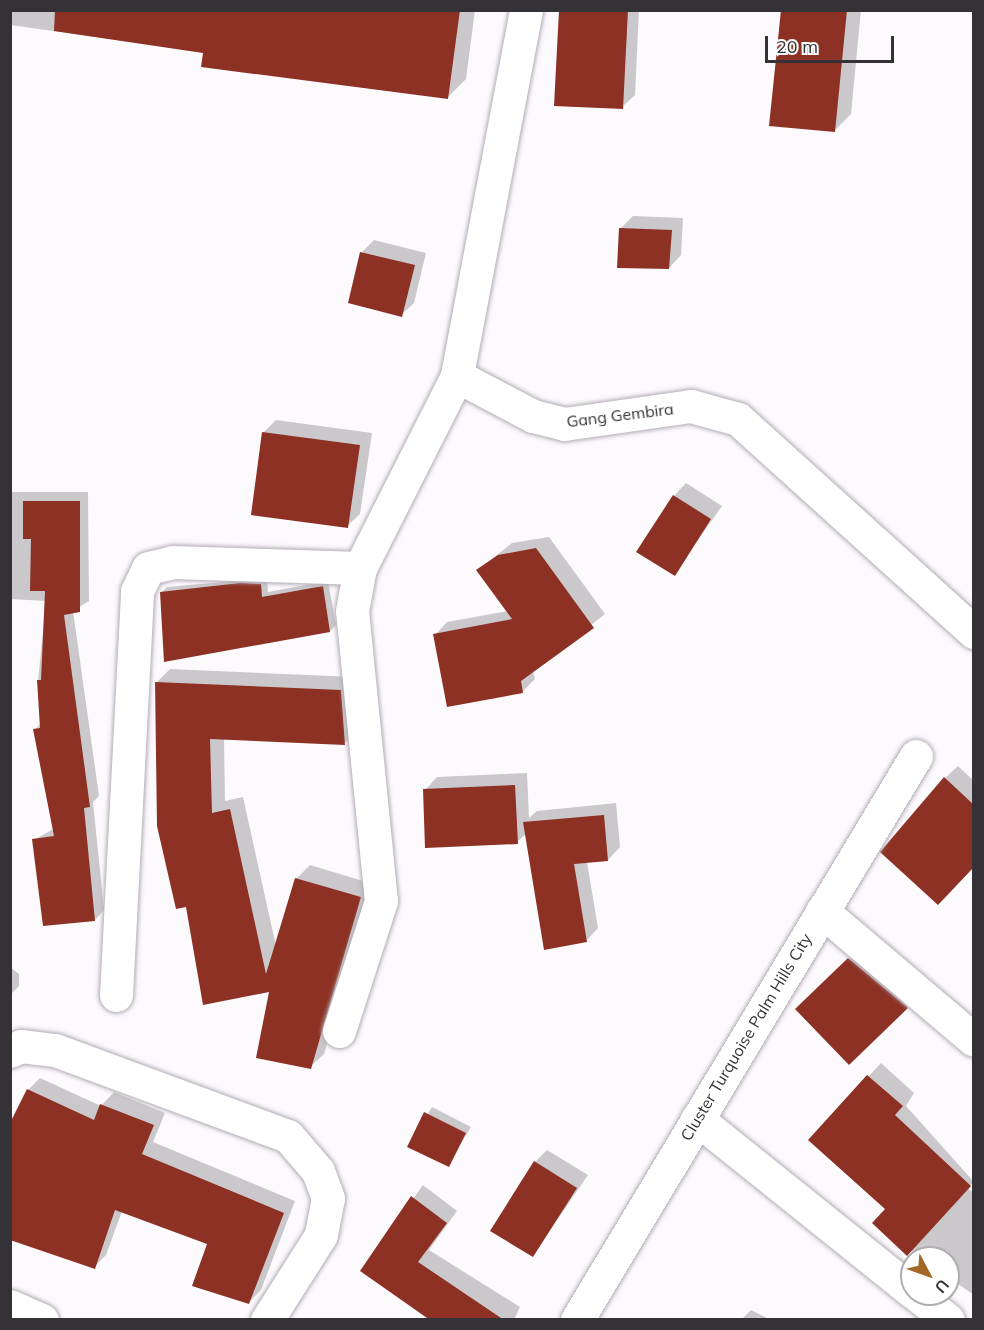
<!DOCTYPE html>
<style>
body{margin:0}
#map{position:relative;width:984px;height:1330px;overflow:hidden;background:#fdfafe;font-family:Mulish,sans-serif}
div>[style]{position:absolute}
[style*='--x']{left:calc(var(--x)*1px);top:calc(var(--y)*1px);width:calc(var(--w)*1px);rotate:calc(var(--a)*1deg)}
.shadow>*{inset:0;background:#0003}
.building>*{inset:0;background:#8c3123}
.roads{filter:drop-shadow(0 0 2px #b2abb5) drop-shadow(0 0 2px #b2abb5)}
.street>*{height:33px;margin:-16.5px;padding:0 16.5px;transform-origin:16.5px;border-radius:16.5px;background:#fff}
span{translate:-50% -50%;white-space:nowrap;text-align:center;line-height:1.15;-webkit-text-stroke:6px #fff;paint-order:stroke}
.street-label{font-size:16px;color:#353237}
.frame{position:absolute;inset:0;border:12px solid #353237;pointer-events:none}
.north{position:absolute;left:900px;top:1246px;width:60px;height:60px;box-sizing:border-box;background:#fff;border:2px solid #aeadaf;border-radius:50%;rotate:131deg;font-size:16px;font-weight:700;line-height:24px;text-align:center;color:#353237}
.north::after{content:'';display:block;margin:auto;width:21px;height:27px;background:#a36828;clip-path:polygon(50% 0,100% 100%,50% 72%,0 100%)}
.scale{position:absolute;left:765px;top:36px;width:129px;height:27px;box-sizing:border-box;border:3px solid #353237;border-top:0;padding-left:8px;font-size:18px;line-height:21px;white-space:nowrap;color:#353237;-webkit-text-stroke:4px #fff;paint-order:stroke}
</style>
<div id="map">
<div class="shadow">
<i style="clip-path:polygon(10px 10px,475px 10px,466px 79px,448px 97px,204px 52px,10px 25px)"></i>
<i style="clip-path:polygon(561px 10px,639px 10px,635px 95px,622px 107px)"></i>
<i style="clip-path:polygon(782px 10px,861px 10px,851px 114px,834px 131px)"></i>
<i style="clip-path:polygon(633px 216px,683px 218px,681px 255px,669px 268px,621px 228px)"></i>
<i style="clip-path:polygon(374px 240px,426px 253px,414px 303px,401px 315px,362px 252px)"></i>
<i style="clip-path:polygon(276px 420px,372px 433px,360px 514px,347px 526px,253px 513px,264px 432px)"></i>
<i style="clip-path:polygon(686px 483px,722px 506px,674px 574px,674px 496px)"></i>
<i style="clip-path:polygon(10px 492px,88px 492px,89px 601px,73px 611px,99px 796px,93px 802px,104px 910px,95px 920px,34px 840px,55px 828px,35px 730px,41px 723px,38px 681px,46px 601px,10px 599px)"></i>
<i style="clip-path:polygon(549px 537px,605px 614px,533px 671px,535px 679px,522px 692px,435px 635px,447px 622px,508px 611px,478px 570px,512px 543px)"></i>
<i style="clip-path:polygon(267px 578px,268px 592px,328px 581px,336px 625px,330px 631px,161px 593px,167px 587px)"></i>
<i style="clip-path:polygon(170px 669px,354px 677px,358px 730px,345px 743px,224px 738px,225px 801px,243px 797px,276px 946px,296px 879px,310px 865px,373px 884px,324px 1054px,310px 1067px,271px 991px,156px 683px)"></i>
<i style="clip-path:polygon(958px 766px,974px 781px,974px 865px,945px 778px)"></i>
<i style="clip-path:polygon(527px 773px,529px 818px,537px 811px,616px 803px,620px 847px,608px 860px,587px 862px,598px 928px,586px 941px,526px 834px,517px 842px,425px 790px,437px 777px)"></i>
<i style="clip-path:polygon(862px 947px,919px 995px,850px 1063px,797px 1009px)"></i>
<i style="clip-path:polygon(10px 967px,19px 974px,19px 986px,10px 995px)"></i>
<i style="clip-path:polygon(881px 1063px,914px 1093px,906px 1106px,974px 1182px,967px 1188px,974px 1193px,974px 1295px,948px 1277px,948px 1258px,922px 1258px,910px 1250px,887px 1209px,810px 1140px)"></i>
<i style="clip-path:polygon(40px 1078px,101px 1106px,114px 1092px,165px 1113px,153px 1142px,295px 1201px,261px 1290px,249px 1302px,209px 1243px,122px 1211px,106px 1255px,94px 1267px,28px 1090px)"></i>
<i style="clip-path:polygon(432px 1107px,471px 1127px,448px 1165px,409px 1146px)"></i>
<i style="clip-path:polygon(547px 1150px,588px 1175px,533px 1255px,535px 1162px)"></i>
<i style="clip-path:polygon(423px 1185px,457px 1211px,429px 1250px,520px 1307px,514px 1320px,430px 1320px,362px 1271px)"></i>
<i style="clip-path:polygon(751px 1310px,771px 1320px,741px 1320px)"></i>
</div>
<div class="building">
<i style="clip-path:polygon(55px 10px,460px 10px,448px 99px,201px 67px,203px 53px,54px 31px)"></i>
<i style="clip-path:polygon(559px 10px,628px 10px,623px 109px,554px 106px)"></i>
<i style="clip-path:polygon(781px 10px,847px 10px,835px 132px,769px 126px)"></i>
<i style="clip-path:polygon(619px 228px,672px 230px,669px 269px,617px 268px)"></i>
<i style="clip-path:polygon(360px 252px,415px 265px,402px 317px,348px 303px)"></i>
<i style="clip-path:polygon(262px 432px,360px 445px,348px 528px,251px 515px)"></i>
<i style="clip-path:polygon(673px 495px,711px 519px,675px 576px,636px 552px)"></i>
<i style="clip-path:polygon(23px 501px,80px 501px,80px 612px,64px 615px,90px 807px,84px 808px,95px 921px,43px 926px,32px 839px,54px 836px,33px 729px,40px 728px,37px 680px,41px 680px,45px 591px,30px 591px,31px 539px,23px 539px)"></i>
<i style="clip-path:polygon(536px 548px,594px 628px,521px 681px,523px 693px,447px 707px,433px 634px,512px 619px,476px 570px,498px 555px)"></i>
<i style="clip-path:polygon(240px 583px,261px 584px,262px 597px,323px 586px,330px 632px,164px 662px,160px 592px)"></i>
<i style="clip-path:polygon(155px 682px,341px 690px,345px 745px,210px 739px,212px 813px,230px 809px,266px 974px,295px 878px,361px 897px,311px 1069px,256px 1058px,269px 992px,203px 1005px,186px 907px,176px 909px,157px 826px)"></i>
<i style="clip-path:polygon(944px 777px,974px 805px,974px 867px,938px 905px,880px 852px)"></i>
<i style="clip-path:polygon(515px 785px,518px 844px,425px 848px,423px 789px)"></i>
<i style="clip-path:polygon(604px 815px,608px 861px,574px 864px,587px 942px,544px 950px,523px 822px)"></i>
<i style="clip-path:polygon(848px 958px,908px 1008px,849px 1065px,795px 1009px)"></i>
<i style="clip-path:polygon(867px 1075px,903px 1106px,895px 1115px,971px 1186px,907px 1256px,872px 1223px,885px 1209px,808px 1140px)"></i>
<i style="clip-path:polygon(27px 1089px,94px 1120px,100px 1104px,154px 1125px,142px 1154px,284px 1213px,249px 1304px,192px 1286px,207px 1244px,115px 1210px,95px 1269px,10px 1240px,10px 1123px)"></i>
<i style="clip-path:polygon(424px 1112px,466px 1133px,449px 1167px,407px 1147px)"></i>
<i style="clip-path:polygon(534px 1161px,577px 1188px,533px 1257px,490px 1231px)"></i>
<i style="clip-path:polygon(411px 1196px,447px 1223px,418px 1262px,504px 1320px,430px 1320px,360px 1271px)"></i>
</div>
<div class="roads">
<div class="street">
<i style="--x:526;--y:10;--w:372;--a:100.7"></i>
<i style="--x:457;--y:376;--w:86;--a:27.8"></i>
<i style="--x:533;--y:416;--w:32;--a:14"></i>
<i style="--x:564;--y:424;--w:128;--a:-8.1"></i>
<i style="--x:691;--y:406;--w:49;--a:15.5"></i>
<i style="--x:738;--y:419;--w:318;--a:42.1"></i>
<i style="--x:822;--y:911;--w:199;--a:40.3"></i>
<i style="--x:116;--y:995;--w:405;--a:-87"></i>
<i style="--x:137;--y:591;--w:25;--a:-64"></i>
<i style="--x:148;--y:568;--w:26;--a:-13"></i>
<i style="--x:173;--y:562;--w:187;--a:1.8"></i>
<i style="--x:339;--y:1031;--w:137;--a:-72.1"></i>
<i style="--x:381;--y:901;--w:291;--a:-95.7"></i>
<i style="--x:352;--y:611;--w:44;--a:-79.5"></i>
<i style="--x:360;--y:568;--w:215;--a:-63.2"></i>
<i style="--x:10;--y:1051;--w:12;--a:-24"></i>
<i style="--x:21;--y:1046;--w:34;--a:7"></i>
<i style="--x:55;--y:1050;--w:248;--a:20.3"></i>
<i style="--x:288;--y:1136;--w:46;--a:49.4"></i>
<i style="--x:318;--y:1171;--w:29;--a:70"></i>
<i style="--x:328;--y:1198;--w:38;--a:101"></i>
<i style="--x:321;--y:1235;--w:101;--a:122.4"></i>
<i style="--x:697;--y:1119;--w:275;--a:38.7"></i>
<i style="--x:916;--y:1294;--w:41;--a:39.1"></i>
<i style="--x:10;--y:1306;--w:35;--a:24"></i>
<i style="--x:577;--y:1320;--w:658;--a:-58.99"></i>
</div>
</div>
<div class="street-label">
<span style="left:620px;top:415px;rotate:-7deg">Gang Gembira</span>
<span style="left:746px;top:1037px;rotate:-59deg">Cluster Turquoise Palm Hills City</span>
</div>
<div class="frame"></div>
<div class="north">U</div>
<div class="scale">20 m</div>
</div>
